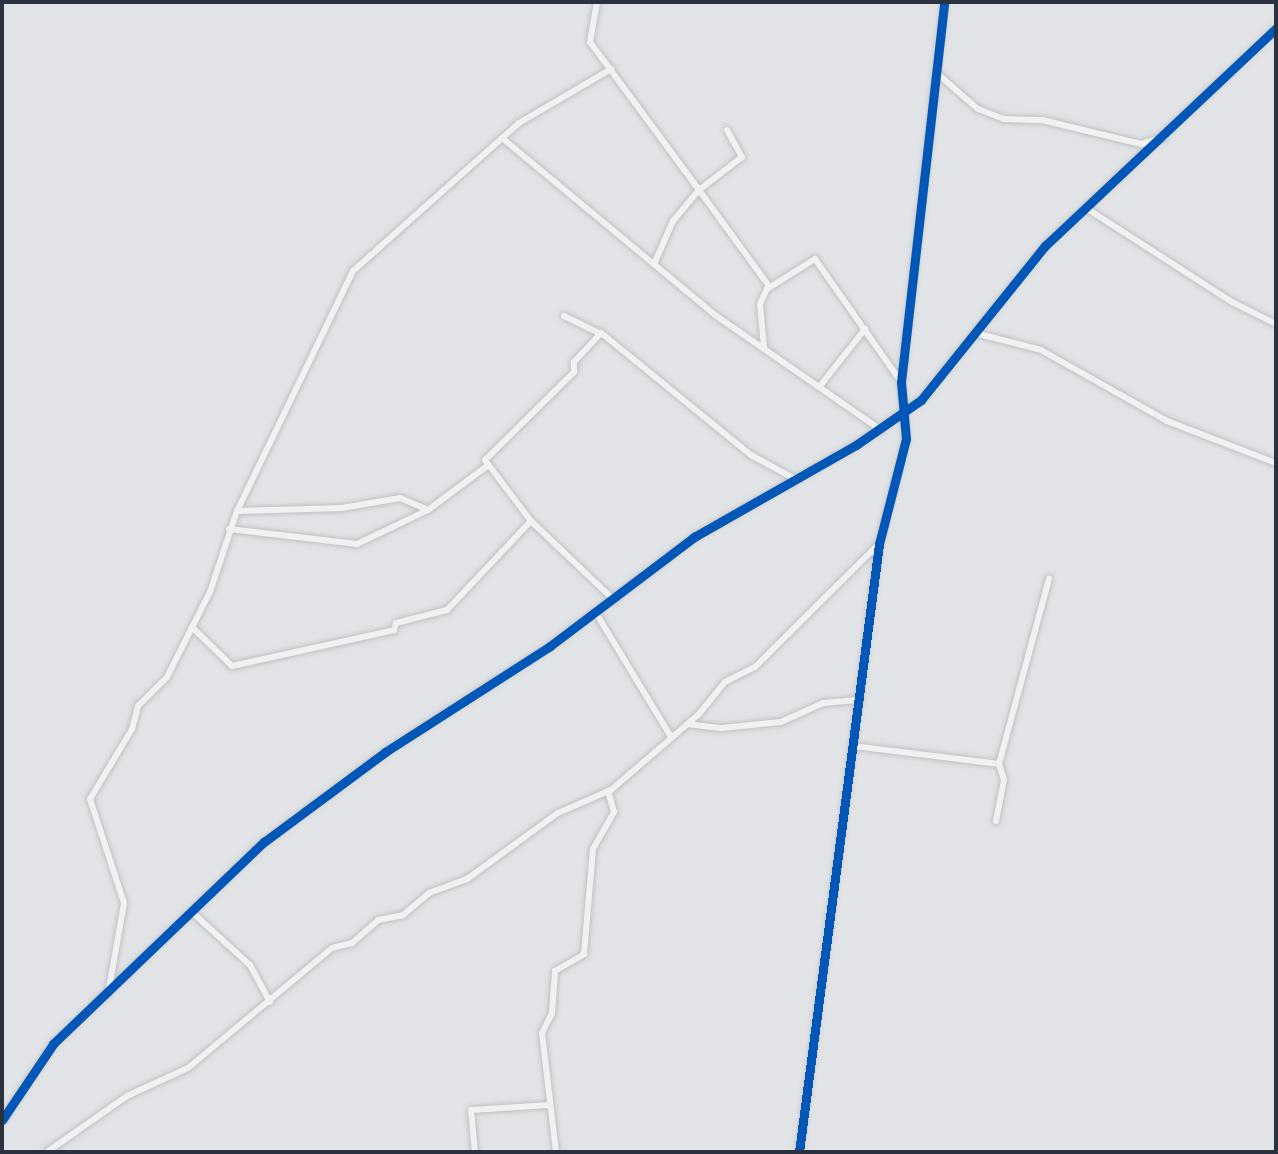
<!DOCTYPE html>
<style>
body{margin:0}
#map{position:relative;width:1278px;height:1154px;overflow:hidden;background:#e1e3e6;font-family:Helvetica,sans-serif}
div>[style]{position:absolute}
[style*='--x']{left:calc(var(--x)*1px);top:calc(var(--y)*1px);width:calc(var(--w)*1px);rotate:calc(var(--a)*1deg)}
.roads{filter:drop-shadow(0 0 2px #bfc1c4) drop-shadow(0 0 2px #bfc1c4)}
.minor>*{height:6px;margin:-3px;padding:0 3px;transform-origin:3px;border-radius:3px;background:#f0f1f3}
.cycleway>*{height:9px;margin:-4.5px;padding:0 4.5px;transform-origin:4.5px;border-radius:4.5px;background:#0057b8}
span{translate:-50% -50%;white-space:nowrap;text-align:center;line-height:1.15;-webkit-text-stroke:5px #eff2f5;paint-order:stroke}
.frame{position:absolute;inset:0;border:4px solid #29323e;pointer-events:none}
</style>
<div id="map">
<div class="roads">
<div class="minor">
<i style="--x:597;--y:2;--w:41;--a:99.9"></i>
<i style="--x:590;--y:42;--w:184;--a:53.6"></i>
<i style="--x:699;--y:190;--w:40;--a:130"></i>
<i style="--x:673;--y:221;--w:47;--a:113.8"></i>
<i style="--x:939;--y:75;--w:52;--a:41.1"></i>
<i style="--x:978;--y:109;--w:28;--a:21"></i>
<i style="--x:1004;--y:119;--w:38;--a:2"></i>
<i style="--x:1042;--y:120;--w:102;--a:13.6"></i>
<i style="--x:1141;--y:144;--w:25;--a:-16"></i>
<i style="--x:727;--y:130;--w:31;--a:61"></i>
<i style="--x:742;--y:157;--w:54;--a:142.5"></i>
<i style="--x:699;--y:190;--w:119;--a:53.9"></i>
<i style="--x:502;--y:138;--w:277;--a:39.7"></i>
<i style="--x:715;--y:315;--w:202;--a:34.7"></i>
<i style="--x:1086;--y:208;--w:174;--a:32.8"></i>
<i style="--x:1232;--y:302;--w:49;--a:26.6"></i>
<i style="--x:564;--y:316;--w:46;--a:26"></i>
<i style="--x:605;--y:336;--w:188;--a:39.2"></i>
<i style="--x:751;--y:455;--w:50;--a:28.6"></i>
<i style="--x:601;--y:333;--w:40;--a:133"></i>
<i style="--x:574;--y:362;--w:10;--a:90"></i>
<i style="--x:574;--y:372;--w:125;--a:135.3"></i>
<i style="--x:485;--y:460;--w:76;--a:53"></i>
<i style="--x:531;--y:521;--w:115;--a:43.6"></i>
<i style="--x:975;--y:333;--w:68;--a:14.4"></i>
<i style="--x:1041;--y:350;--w:145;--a:29.4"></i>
<i style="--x:1167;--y:421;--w:117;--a:21.1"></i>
<i style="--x:764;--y:347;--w:43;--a:-95.3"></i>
<i style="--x:760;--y:304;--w:17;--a:-65"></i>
<i style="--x:767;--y:289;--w:57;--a:-32"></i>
<i style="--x:815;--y:259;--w:150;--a:55"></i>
<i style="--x:820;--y:386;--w:73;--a:-51.7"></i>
<i style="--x:237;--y:511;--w:105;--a:-1.6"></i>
<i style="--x:342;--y:508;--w:59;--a:-9.8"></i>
<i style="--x:400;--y:498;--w:30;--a:23"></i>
<i style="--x:229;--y:529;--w:129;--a:6.7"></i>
<i style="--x:357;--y:544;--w:79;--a:-25.6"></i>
<i style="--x:428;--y:510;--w:74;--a:-36.7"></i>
<i style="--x:596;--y:613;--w:145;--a:58.8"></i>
<i style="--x:192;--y:627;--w:56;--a:44.3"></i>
<i style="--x:232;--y:666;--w:166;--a:-12.5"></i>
<i style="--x:394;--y:630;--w:7;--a:-74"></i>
<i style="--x:396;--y:623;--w:53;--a:-14.3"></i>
<i style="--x:447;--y:610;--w:122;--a:-46.7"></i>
<i style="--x:687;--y:724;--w:35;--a:7"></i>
<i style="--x:722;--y:728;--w:59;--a:-5.8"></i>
<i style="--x:781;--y:722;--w:46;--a:-24.3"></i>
<i style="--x:823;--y:703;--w:37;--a:-5"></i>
<i style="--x:853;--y:746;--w:147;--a:7"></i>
<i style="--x:999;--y:764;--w:192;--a:-74.9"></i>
<i style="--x:996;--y:821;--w:42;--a:-79"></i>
<i style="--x:1004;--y:780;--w:17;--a:-107"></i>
<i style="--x:193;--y:913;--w:77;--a:42.4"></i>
<i style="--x:250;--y:965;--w:42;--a:61.6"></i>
<i style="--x:108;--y:994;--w:92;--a:-80"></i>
<i style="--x:124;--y:903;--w:109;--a:-108.1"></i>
<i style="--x:90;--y:799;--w:82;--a:-59"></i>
<i style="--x:132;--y:729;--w:24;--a:-75"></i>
<i style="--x:138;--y:706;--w:41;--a:-45"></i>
<i style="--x:167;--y:677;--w:95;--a:-63.2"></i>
<i style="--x:210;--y:592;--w:85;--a:-71.6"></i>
<i style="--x:237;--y:511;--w:267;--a:-64.2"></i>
<i style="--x:353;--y:271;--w:222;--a:-41.7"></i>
<i style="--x:519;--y:123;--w:107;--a:-30.4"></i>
<i style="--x:2;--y:1120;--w:92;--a:-56.1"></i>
<i style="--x:53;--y:1044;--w:292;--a:-43.8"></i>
<i style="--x:264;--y:842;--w:151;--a:-36.6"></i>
<i style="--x:385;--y:752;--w:196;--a:-32.7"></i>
<i style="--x:550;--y:646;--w:181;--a:-37.1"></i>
<i style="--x:694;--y:537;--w:186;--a:-29.6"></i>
<i style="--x:856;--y:445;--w:79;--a:-34.7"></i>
<i style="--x:921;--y:400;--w:198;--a:-51.2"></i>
<i style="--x:1045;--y:246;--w:318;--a:-43.3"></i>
<i style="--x:47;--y:1152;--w:98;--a:-35"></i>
<i style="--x:127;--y:1096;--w:67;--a:-24.7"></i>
<i style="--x:188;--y:1068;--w:187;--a:-39.8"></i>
<i style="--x:332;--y:948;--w:21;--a:-14"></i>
<i style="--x:352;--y:943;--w:35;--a:-41"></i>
<i style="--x:378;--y:920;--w:25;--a:-11"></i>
<i style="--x:403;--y:915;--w:34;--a:-40"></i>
<i style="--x:429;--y:893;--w:40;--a:-20.2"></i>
<i style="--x:467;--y:879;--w:112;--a:-36"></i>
<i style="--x:558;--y:813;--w:58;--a:-23.5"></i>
<i style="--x:611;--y:790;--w:116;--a:-40.8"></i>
<i style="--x:699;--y:714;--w:41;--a:-50.9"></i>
<i style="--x:725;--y:682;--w:34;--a:-27"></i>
<i style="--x:755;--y:667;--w:173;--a:-44.8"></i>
<i style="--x:475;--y:1152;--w:42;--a:-95.4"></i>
<i style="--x:471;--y:1110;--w:78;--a:-3.7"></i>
<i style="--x:556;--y:1152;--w:120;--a:-96.7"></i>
<i style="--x:542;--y:1033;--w:22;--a:-63"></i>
<i style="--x:552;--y:1013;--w:42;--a:-85.9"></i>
<i style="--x:555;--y:971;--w:34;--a:-30"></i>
<i style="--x:584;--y:954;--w:105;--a:-85.1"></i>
<i style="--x:593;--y:849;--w:43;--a:-60.4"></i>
<i style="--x:614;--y:812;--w:22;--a:-106"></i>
<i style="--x:799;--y:1152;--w:613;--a:-82.5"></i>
<i style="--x:879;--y:544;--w:108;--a:-75.6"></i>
<i style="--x:906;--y:439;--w:57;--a:-95"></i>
<i style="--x:901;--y:382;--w:382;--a:-83.5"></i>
</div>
</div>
<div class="cycleway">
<i style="--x:2;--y:1120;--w:92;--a:-56.1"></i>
<i style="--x:53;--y:1044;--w:292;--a:-43.8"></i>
<i style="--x:264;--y:842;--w:151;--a:-36.6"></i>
<i style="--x:385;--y:752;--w:196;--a:-32.7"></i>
<i style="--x:550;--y:646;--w:181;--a:-37.1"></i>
<i style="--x:694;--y:537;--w:186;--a:-29.6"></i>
<i style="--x:856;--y:445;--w:79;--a:-34.7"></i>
<i style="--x:921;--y:400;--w:198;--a:-51.2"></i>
<i style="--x:1045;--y:246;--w:318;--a:-43.3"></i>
<i style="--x:799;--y:1152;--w:613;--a:-82.5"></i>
<i style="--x:879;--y:544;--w:108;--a:-75.6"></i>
<i style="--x:906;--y:439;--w:57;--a:-95"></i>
<i style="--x:901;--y:382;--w:382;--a:-83.5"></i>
</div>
<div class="frame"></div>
</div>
